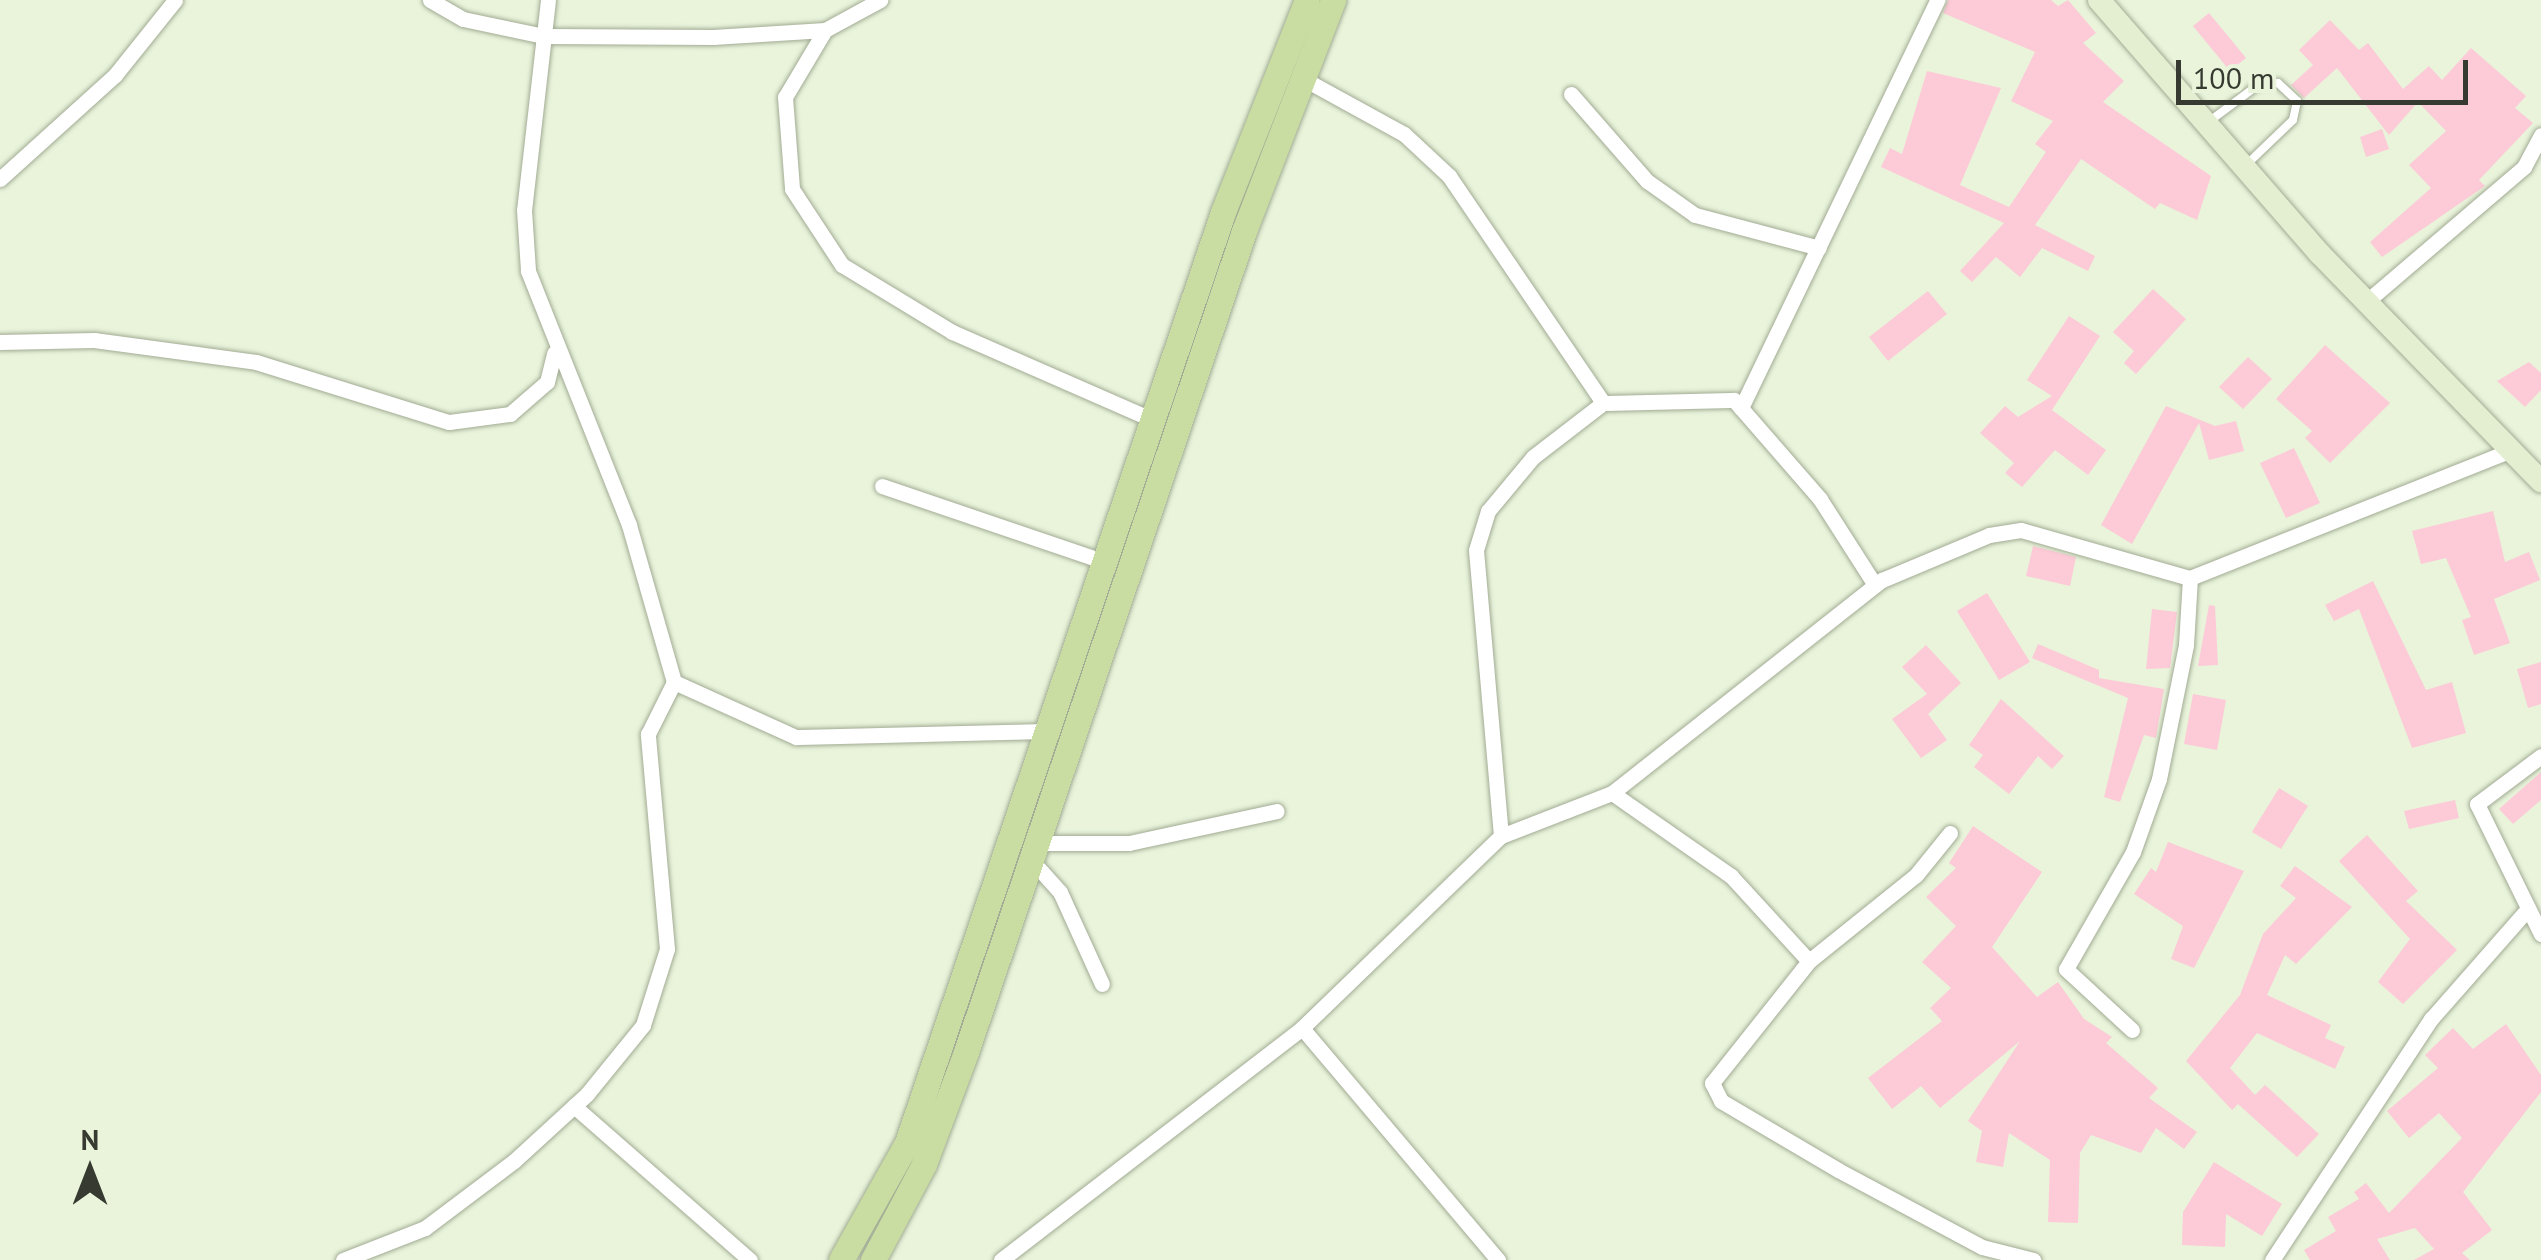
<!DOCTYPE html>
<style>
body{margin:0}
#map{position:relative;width:2541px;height:1260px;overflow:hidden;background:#e9f4db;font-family:"PT Sans",sans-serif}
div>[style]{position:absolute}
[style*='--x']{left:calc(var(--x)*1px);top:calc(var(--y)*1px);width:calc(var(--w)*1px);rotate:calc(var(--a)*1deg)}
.building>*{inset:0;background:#fdcad7}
.roads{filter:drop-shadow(0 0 2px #a2ab94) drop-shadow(0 0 2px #a2ab94)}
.lane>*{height:8px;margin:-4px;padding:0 4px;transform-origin:4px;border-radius:4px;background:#fff}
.street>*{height:15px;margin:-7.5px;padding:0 7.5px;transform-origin:7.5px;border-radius:7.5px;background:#fff}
.secondary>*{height:22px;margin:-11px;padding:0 11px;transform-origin:11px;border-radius:11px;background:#e4eed0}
.primary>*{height:25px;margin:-12.5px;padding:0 12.5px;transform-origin:12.5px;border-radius:12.5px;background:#c9dda2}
span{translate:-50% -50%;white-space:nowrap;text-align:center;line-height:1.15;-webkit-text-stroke:10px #e9f4db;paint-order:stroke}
.north{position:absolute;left:40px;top:1120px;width:100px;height:100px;-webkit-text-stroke:8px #e9f4db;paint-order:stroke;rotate:0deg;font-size:28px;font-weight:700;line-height:40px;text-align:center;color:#363a30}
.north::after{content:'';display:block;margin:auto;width:35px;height:45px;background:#363a30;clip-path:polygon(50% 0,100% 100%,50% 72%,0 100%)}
.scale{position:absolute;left:2176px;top:60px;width:292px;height:45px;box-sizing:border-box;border:5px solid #363a30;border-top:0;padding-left:12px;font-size:30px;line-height:35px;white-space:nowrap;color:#363a30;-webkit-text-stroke:8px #e9f4db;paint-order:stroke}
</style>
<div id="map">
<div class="building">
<i style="clip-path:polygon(1948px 0,2051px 0,2058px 6px,2068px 0,2096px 33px,2083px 43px,2124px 81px,2103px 102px,2211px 176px,2197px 220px,2160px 203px,2155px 209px,2081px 159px,2035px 225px,2095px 256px,2088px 271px,2042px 248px,2020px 277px,1996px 257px,1972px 282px,1960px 271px,2004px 223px,1881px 167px,1890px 148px,1902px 154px,1927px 71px,2001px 88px,1960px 185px,2009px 207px,2046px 152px,2035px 144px,2053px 121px,2011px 101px,2035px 52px,1943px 13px)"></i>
<i style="clip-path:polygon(2209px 13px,2246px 58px,2230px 71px,2193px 26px)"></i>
<i style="clip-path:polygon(2330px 20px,2359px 50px,2368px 43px,2403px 89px,2429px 66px,2442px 80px,2471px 48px,2526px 96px,2515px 108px,2533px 123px,2479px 180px,2485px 186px,2382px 257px,2370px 242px,2431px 188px,2409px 165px,2446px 131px,2418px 102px,2389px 135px,2337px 68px,2304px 98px,2291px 85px,2313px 65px,2299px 50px)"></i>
<i style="clip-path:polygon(2382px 129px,2389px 149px,2366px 157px,2360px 137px)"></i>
<i style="clip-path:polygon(2153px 289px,2186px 319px,2136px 374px,2124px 363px,2134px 351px,2113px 332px)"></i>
<i style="clip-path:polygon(1928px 291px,1947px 314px,1888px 361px,1869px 337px)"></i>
<i style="clip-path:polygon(2069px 316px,2100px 336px,2052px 410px,2106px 450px,2088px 475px,2055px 450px,2022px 487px,2005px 473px,2014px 463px,1980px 433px,2005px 406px,2018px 417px,2052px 396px,2027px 380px)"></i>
<i style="clip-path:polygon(2325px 345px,2390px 403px,2330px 463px,2305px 438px,2312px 431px,2276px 399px)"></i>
<i style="clip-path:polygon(2248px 357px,2272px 379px,2243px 409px,2219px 387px)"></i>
<i style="clip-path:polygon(2529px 362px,2541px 373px,2541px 390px,2525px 407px,2497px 381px)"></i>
<i style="clip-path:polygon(2166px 406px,2215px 426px,2236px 421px,2244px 451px,2209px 460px,2199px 423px,2132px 544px,2101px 525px)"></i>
<i style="clip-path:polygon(2294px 448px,2320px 503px,2286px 518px,2260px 463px)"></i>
<i style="clip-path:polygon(2493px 511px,2505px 562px,2529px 552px,2540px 580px,2494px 599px,2510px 643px,2474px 655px,2462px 620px,2471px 617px,2446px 558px,2421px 564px,2412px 531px)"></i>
<i style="clip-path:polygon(2033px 546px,2076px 557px,2070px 586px,2026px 576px)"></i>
<i style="clip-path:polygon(2373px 581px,2426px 690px,2452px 682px,2466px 733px,2412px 748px,2359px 609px,2334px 621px,2325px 605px)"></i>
<i style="clip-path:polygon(1987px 593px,2030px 662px,1999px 680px,1957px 611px)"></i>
<i style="clip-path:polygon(2209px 605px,2215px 606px,2218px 665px,2198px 666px)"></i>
<i style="clip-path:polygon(2152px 609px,2177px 612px,2170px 668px,2146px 669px)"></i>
<i style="clip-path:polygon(2038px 644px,2099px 670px,2099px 678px,2164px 689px,2156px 738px,2144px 735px,2120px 802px,2104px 797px,2128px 698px,2032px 658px)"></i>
<i style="clip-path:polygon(1926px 645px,1961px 683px,1928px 714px,1947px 740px,1921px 758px,1892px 719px,1927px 694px,1902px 667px)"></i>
<i style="clip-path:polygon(2541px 662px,2541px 704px,2528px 708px,2517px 669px)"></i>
<i style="clip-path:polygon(2193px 694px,2226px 700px,2217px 750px,2184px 744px)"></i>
<i style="clip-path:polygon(2001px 699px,2064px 756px,2052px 769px,2038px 756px,2009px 794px,1974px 767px,1983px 755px,1969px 745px)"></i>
<i style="clip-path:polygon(2541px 772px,2541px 800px,2513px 824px,2499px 809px)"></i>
<i style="clip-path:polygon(2279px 788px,2308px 806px,2281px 849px,2252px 832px)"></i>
<i style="clip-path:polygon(2455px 800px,2459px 818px,2409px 829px,2404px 811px)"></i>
<i style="clip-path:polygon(1973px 826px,2042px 872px,1992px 947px,2037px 997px,2058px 982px,2084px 1019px,2112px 1037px,2106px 1043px,2158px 1088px,2149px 1098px,2197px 1132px,2184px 1149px,2156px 1128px,2141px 1153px,2091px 1135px,2080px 1153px,2078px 1223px,2048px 1222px,2050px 1160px,2009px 1133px,2003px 1167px,1976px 1162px,1982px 1131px,1968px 1121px,2020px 1041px,1940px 1108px,1921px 1086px,1892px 1109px,1868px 1078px,1942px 1021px,1930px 1008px,1951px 988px,1922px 962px,1956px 926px,1926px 897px,1956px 868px,1949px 863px)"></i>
<i style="clip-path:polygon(2367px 835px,2418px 891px,2406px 901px,2457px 950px,2403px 1004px,2378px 982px,2410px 939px,2339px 861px)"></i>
<i style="clip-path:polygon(2168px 842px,2244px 871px,2194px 968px,2171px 959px,2183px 926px,2134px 894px,2151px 868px,2156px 872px)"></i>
<i style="clip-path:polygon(2295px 866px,2352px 907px,2296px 964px,2285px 955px,2267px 995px,2331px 1025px,2325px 1038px,2345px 1047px,2335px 1069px,2257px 1033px,2230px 1068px,2255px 1095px,2265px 1085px,2319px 1134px,2297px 1157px,2238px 1104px,2232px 1110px,2186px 1061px,2240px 995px,2263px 934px,2296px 898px,2280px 886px)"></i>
<i style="clip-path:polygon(2506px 1024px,2541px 1075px,2541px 1092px,2463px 1192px,2492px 1230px,2462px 1253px,2470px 1260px,2414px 1260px,2434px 1249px,2415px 1228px,2377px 1239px,2390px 1260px,2310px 1260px,2304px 1250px,2336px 1231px,2328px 1217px,2359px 1199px,2354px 1192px,2366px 1183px,2389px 1213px,2462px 1138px,2439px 1113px,2409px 1138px,2387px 1111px,2438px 1068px,2425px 1055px,2453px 1028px,2473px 1049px)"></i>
<i style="clip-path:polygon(2214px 1162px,2282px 1204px,2262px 1236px,2226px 1214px,2225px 1247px,2182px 1245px,2183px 1212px)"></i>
</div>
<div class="roads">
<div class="lane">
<i style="--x:2207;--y:123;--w:64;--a:-36.7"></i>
<i style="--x:2258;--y:85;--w:20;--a:-6"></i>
<i style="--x:2278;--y:83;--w:26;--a:43"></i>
<i style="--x:2297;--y:101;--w:19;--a:102"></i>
<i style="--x:2293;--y:120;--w:66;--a:136.2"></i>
</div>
<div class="street">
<i style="--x:430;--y:0;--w:38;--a:30"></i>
<i style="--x:463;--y:19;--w:83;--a:11.9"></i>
<i style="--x:544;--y:36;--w:169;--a:0.3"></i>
<i style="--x:713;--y:37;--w:112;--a:-3.6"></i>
<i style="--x:825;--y:30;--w:63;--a:-28.6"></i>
<i style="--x:548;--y:0;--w:211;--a:96.5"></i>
<i style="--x:524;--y:210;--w:61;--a:86.2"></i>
<i style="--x:528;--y:271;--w:273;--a:68.3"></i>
<i style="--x:629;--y:525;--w:163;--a:74"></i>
<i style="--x:674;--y:682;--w:134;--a:24.3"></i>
<i style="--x:796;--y:737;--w:252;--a:-1.4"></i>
<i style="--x:825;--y:30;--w:78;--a:120.8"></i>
<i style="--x:785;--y:97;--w:92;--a:85.6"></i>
<i style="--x:792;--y:189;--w:91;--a:56.7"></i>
<i style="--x:842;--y:265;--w:129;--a:31.3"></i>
<i style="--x:952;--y:332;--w:223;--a:23.6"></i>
<i style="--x:1302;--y:78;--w:116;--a:28.8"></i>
<i style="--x:1404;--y:134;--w:62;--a:43"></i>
<i style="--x:1449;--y:176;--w:274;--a:55.8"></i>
<i style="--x:1571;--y:94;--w:116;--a:48.9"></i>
<i style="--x:1647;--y:181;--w:59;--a:35.3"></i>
<i style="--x:1695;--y:215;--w:128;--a:14.9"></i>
<i style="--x:0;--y:179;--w:155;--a:-42.1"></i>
<i style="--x:115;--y:75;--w:96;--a:-51.3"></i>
<i style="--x:2366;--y:302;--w:208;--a:-40.5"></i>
<i style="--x:2524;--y:167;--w:36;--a:-62"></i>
<i style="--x:0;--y:342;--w:94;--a:-1.2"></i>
<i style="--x:94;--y:340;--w:163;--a:7.7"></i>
<i style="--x:256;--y:362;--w:202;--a:17.3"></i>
<i style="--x:449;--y:422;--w:62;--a:-7.5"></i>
<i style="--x:510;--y:414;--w:49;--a:-40.9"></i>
<i style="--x:547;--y:382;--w:30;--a:-76"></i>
<i style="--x:1741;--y:408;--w:453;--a:-64.3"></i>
<i style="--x:882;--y:486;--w:239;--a:18.8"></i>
<i style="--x:2541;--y:756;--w:80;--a:143.1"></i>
<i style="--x:2477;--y:804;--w:145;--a:63.8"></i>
<i style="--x:1612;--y:793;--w:145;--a:34.9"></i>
<i style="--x:1731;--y:876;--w:115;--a:47.5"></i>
<i style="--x:1950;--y:833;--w:54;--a:129"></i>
<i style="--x:1916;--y:875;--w:137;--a:141.2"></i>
<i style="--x:1809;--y:961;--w:156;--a:128.5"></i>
<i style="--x:1712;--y:1083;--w:20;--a:63"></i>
<i style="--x:1721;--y:1101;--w:136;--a:30.5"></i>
<i style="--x:1838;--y:1170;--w:163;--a:28.1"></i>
<i style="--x:1982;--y:1247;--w:53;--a:14.3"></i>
<i style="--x:1501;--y:836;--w:287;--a:-95"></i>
<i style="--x:1476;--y:550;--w:41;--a:-72.9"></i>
<i style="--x:1488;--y:511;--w:70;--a:-50.2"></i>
<i style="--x:1533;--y:457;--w:88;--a:-37.6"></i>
<i style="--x:1603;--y:403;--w:131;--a:-1.3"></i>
<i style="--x:1734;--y:400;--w:131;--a:49"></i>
<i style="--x:1820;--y:499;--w:102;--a:57.4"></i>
<i style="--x:1040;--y:843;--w:89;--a:0"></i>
<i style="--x:1129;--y:843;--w:151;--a:-12.2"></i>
<i style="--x:1033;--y:862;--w:40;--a:48"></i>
<i style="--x:1060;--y:892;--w:101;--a:65.5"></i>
<i style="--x:1302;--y:1028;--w:304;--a:49.8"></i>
<i style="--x:2132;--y:1030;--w:90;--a:-137.3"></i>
<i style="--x:2066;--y:969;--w:135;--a:-60.2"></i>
<i style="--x:2133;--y:852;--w:77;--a:-70.4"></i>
<i style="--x:2159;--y:779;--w:137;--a:-78.6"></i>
<i style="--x:2186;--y:645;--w:67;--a:-86.6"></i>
<i style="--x:574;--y:1106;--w:234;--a:41.2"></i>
<i style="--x:343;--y:1260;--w:88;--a:-21.3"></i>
<i style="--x:425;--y:1228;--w:111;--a:-37"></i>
<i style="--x:514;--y:1161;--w:99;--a:-42.5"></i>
<i style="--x:587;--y:1094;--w:89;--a:-50.9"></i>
<i style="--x:643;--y:1025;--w:80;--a:-72.5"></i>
<i style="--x:667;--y:949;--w:216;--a:-95.1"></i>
<i style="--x:648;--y:734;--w:58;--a:-63.4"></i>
<i style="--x:1001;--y:1260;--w:380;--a:-37.6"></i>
<i style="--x:1302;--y:1028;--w:277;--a:-44"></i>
<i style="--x:1501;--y:836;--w:119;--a:-21.2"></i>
<i style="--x:1612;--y:793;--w:344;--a:-38.3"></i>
<i style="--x:1882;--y:580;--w:116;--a:-22.8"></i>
<i style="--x:1989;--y:535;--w:32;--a:-9"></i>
<i style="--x:2021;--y:530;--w:176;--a:15.9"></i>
<i style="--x:2190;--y:578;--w:343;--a:-21.7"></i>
<i style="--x:2272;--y:1260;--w:289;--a:-56.6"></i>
<i style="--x:2431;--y:1019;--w:141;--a:-48.7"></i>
</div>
<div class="secondary">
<i style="--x:2099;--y:0;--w:337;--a:49"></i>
<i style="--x:2320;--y:254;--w:317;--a:45.8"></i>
</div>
<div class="primary">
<i style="--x:841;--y:1260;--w:134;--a:-60.6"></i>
<i style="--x:907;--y:1143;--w:983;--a:-71.25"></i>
<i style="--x:1223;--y:212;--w:228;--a:-68.4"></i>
<i style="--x:873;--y:1260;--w:109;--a:-62"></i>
<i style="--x:924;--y:1164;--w:120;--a:-69.4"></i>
<i style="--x:966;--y:1052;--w:867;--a:-71.29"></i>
<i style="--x:1244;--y:231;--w:248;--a:-68.9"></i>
</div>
</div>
<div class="north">N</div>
<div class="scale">100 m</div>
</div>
